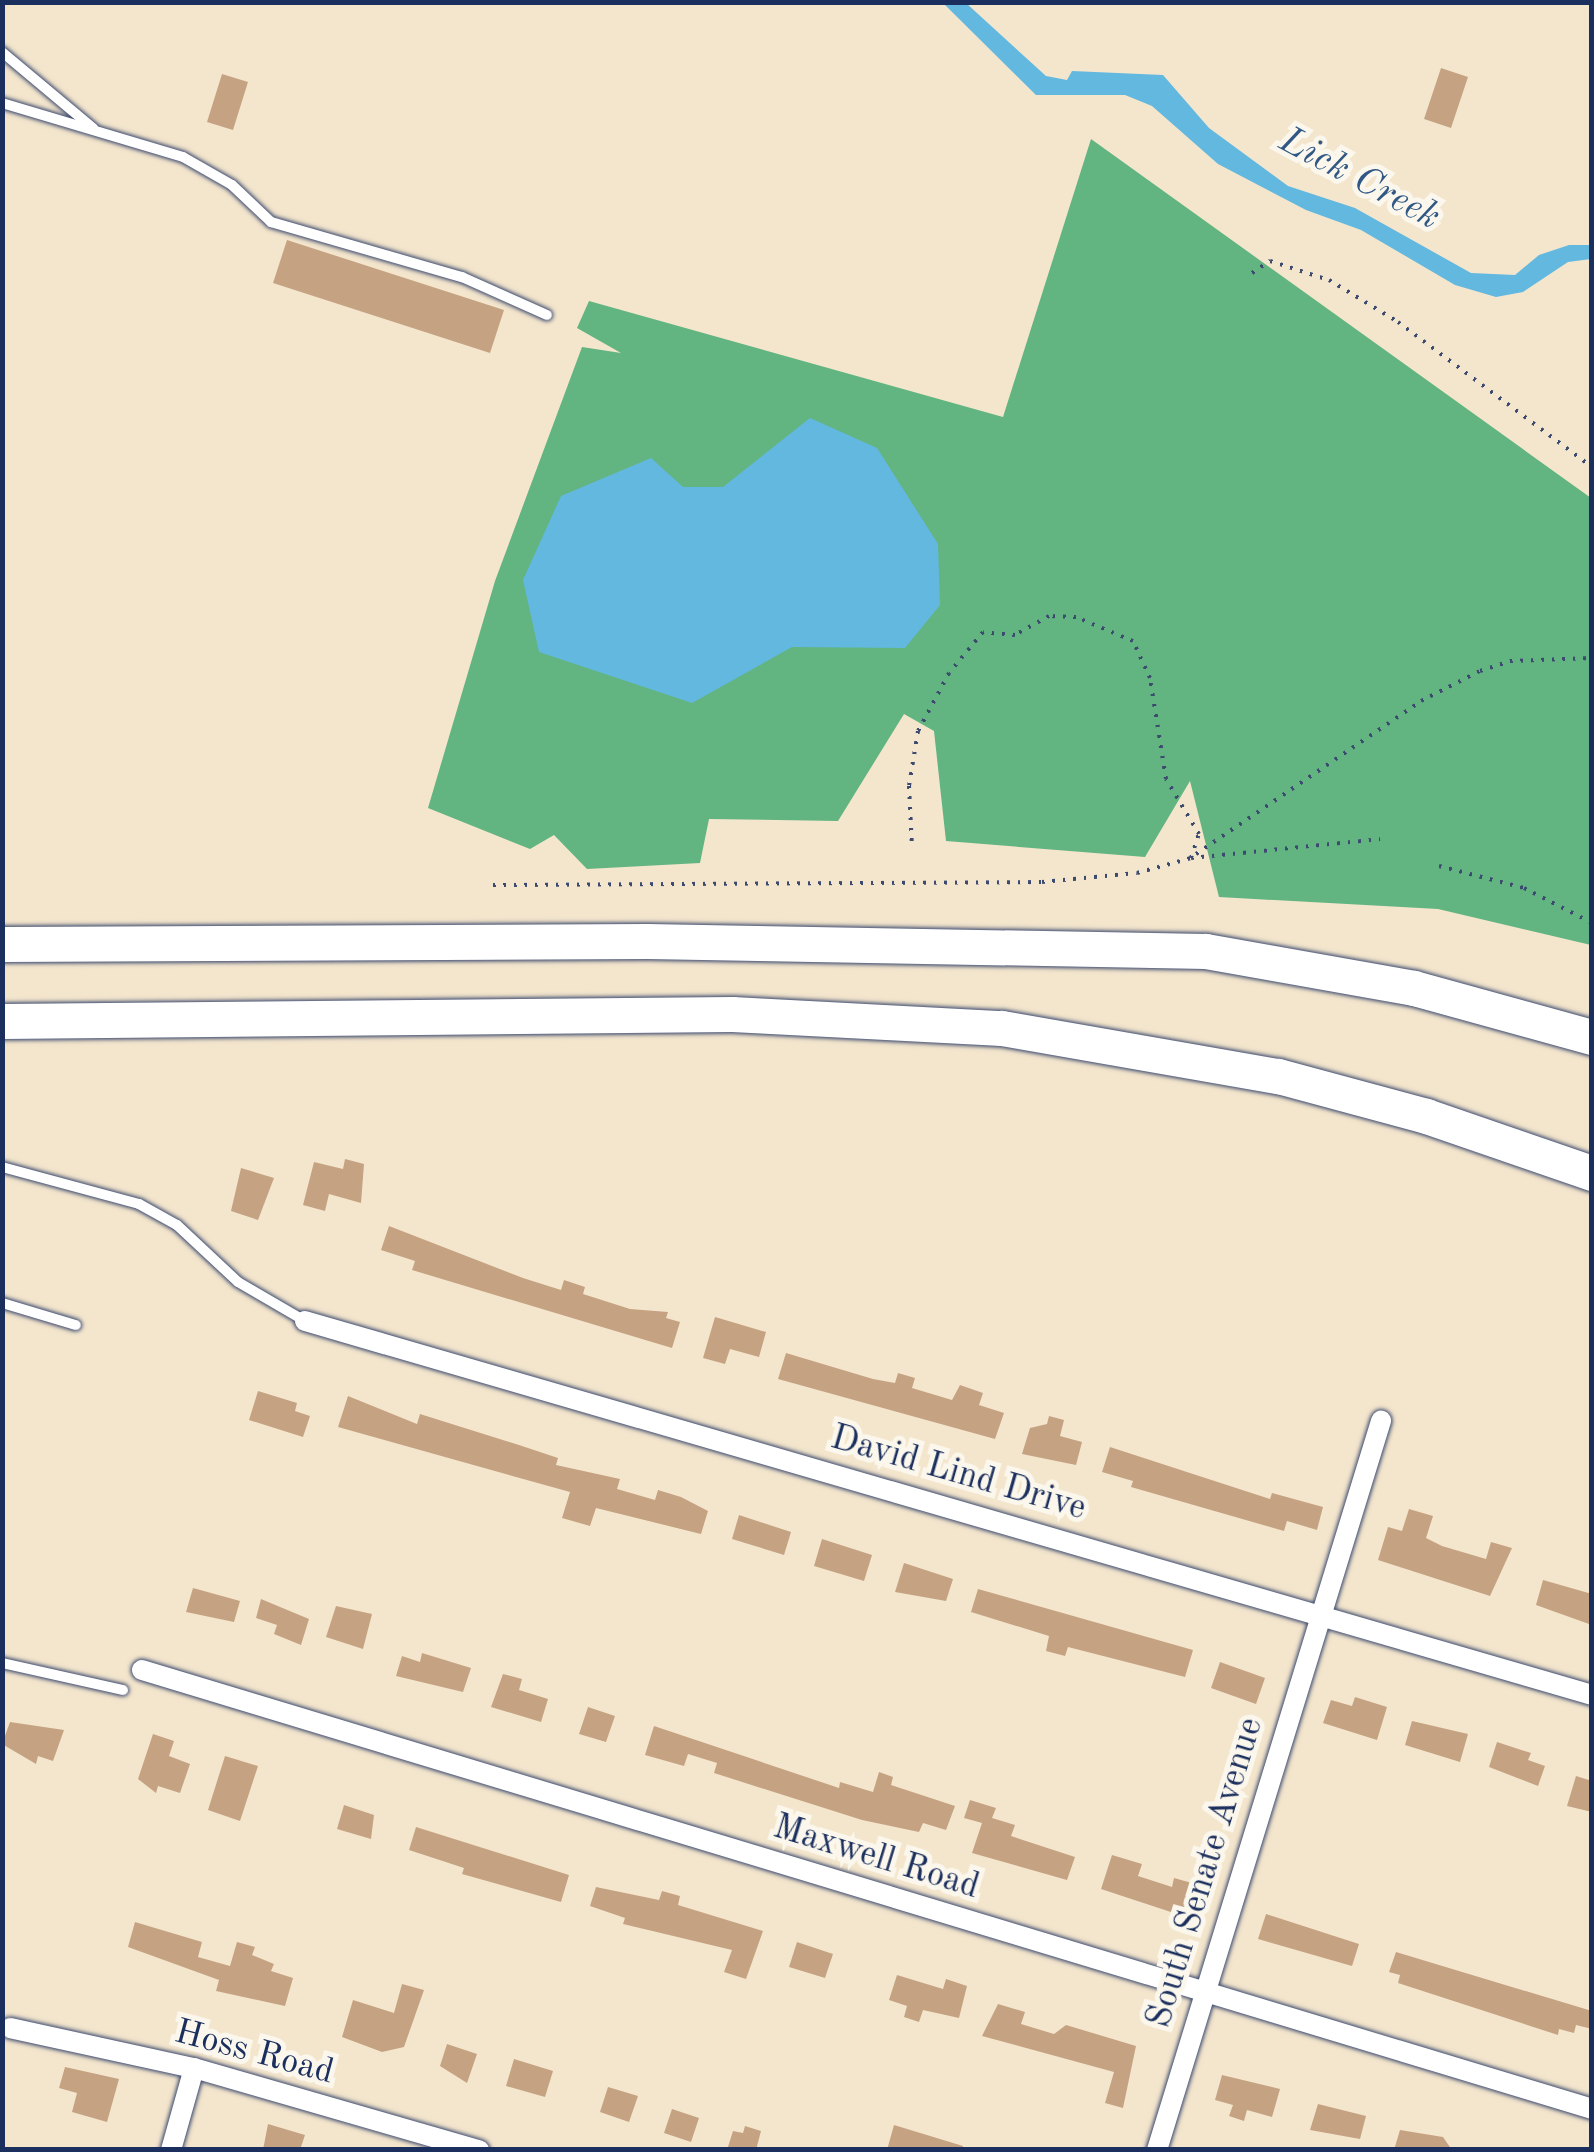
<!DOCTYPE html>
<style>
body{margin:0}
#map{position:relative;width:1594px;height:2152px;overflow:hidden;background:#f4e6cd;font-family:"Old Standard TT",serif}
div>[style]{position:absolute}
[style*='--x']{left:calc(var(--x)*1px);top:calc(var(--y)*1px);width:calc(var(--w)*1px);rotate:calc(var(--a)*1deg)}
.forest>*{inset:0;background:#62b481}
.water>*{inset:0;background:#63b8df}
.building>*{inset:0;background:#c5a382}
.path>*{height:4px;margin-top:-2px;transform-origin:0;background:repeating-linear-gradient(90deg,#3c4a6f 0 2.5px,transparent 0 10.5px)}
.roads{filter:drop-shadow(0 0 2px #3c4a6f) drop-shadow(0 0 2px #3c4a6f)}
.lane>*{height:10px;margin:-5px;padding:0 5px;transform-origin:5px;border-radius:5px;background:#fff}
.street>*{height:20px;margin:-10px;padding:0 10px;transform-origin:10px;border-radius:10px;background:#fff}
.highway>*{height:35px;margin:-17.5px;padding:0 17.5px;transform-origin:17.5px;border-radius:17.5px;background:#fff}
span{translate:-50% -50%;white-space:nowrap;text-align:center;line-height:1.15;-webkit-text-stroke:10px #fbf7ec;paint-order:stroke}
.street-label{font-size:35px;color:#1b2f5e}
.water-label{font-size:38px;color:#315885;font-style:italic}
.frame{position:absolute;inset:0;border:5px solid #1b2f5e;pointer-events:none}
</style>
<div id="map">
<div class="forest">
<i style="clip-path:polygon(1091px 139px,1591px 498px,1591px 945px,1438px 909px,1219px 897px,1190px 781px,1145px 857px,946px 841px,934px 731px,904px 714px,838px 821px,709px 819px,700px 863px,587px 869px,554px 835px,530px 849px,428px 808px,495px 581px,582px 347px,621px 353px,577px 328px,589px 301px,1003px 417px)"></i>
</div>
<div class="water">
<i style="clip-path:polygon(943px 3px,966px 3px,1046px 76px,1067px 80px,1072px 71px,1163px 75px,1209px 128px,1288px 186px,1355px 208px,1471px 273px,1515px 275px,1539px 255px,1569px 245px,1591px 245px,1591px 259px,1568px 262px,1523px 292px,1496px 297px,1455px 285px,1361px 230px,1306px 210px,1218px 164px,1152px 106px,1125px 95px,1036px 95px)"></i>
<i style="clip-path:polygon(810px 418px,877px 448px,938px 544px,940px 605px,905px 648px,792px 647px,692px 703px,539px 652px,523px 580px,561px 496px,651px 458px,683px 487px,723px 487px)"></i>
</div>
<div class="building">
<i style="clip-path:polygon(1441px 68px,1468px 77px,1451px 128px,1424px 119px)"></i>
<i style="clip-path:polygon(222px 74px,248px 82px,233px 130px,207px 122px)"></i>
<i style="clip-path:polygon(287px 240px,504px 310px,490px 353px,273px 283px)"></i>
<i style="clip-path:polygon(345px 1159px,364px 1164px,361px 1203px,329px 1194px,325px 1211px,303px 1205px,314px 1162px,343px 1169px)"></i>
<i style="clip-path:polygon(241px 1168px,274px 1178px,258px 1220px,231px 1211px)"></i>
<i style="clip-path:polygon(389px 1226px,523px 1278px,561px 1290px,564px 1280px,585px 1287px,583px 1294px,630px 1309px,668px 1312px,666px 1318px,680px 1322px,672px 1348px,412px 1270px,415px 1261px,381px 1250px)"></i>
<i style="clip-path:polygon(715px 1317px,766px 1332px,759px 1357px,730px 1349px,725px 1364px,703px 1358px)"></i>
<i style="clip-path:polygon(786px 1353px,873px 1379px,895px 1383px,898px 1373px,915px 1378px,912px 1388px,952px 1400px,960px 1385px,983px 1393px,979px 1405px,1004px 1413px,995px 1439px,778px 1379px)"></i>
<i style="clip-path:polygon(258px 1391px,297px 1403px,295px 1411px,310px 1416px,303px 1437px,249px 1420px)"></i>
<i style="clip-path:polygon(348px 1396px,417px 1424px,420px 1414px,522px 1446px,558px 1458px,556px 1465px,620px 1479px,617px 1489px,655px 1500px,658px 1490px,681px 1497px,708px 1511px,701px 1534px,596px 1508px,590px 1526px,562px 1518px,570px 1492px,338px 1427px)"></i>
<i style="clip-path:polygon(1049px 1416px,1064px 1420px,1060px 1436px,1082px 1442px,1076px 1465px,1022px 1454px,1030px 1428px,1047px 1424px)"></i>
<i style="clip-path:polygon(1110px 1447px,1270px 1499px,1272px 1493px,1323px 1507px,1317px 1530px,1287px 1521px,1284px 1531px,1131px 1487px,1133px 1481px,1102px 1472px)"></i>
<i style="clip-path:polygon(1409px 1509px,1433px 1516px,1426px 1538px,1442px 1546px,1486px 1559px,1491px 1542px,1512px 1548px,1490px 1596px,1378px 1560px,1388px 1527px,1402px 1531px)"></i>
<i style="clip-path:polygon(739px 1515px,791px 1532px,784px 1555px,732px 1539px)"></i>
<i style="clip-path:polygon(822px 1539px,872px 1555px,864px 1581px,814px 1566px)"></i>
<i style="clip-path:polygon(904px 1563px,953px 1579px,946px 1601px,895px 1592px)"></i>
<i style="clip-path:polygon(1543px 1580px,1592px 1594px,1589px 1624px,1536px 1605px)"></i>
<i style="clip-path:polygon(193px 1588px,240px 1601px,234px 1622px,186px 1612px)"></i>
<i style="clip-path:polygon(978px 1589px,1193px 1650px,1185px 1677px,1068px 1647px,1065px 1656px,1046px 1651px,1049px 1636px,971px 1612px)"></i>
<i style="clip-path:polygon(261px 1599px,309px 1619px,301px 1645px,274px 1634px,277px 1625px,256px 1618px)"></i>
<i style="clip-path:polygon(336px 1606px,372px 1614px,363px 1649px,326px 1637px)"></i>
<i style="clip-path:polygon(422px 1653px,471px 1668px,463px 1692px,396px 1676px,402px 1656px,420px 1662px)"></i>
<i style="clip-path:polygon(1220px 1662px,1265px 1678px,1256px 1704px,1211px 1688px)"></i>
<i style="clip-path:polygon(503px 1674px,522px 1679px,519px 1690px,548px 1699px,541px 1722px,491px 1707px)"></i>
<i style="clip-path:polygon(1355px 1697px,1387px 1707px,1377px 1740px,1323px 1723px,1331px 1700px,1352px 1706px)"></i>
<i style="clip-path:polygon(588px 1707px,615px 1716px,606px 1742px,579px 1734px)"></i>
<i style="clip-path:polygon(1412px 1721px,1468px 1734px,1460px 1762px,1405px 1745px)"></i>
<i style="clip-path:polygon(10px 1722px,64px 1730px,53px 1761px,38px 1756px,36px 1764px,2px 1744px)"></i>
<i style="clip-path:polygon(654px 1726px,839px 1788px,840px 1782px,873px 1792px,879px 1772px,893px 1777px,891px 1785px,955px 1806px,946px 1830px,923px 1823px,919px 1832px,862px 1820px,714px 1773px,717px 1763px,688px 1754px,684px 1766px,645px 1755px)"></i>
<i style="clip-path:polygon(153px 1734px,174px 1741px,169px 1756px,190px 1764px,180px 1793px,158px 1786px,156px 1793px,138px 1779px)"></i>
<i style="clip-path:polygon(1497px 1742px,1531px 1753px,1528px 1760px,1545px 1766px,1538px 1786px,1489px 1767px)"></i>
<i style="clip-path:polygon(225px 1756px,258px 1766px,240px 1821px,208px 1810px)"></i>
<i style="clip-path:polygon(1576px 1776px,1592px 1781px,1592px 1812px,1567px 1806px)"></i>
<i style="clip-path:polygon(970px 1800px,996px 1808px,992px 1818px,1015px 1825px,1011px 1836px,1075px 1857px,1067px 1880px,972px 1853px,982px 1823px,964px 1818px)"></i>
<i style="clip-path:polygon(344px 1805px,374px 1815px,371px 1839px,337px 1829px)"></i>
<i style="clip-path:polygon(416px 1827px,569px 1875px,561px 1902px,462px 1874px,464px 1868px,409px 1850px)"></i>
<i style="clip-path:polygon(1112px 1855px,1142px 1864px,1138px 1876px,1172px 1887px,1174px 1878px,1192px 1883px,1186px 1917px,1101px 1889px)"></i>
<i style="clip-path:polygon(596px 1887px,659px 1900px,662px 1891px,680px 1896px,678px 1905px,763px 1931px,746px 1979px,724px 1972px,732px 1950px,623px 1924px,625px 1918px,590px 1906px)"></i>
<i style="clip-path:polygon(1266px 1914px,1359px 1944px,1352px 1966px,1258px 1939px)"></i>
<i style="clip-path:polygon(135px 1922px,202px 1942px,198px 1957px,230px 1966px,237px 1942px,255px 1947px,252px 1955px,274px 1964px,271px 1971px,293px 1978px,285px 2006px,216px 1991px,219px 1980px,128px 1947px)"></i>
<i style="clip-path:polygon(797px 1942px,833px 1954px,825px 1978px,789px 1967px)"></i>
<i style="clip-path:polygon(1396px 1952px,1592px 2011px,1592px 2029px,1576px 2025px,1574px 2033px,1559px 2029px,1558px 2035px,1398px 1983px,1400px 1975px,1389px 1972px)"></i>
<i style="clip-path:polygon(897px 1975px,943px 1989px,946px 1979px,967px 1986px,959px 2018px,923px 2010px,919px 2022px,904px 2017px,907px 2006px,889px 2000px)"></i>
<i style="clip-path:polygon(402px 1984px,424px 1990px,404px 2047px,382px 2052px,342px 2037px,353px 2000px,394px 2013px)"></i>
<i style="clip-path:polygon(998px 2004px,1025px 2012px,1021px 2024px,1054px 2034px,1066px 2025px,1136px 2046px,1123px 2108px,1105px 2103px,1114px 2072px,982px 2036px)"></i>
<i style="clip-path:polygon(447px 2044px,477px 2054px,467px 2083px,440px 2066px)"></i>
<i style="clip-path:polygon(514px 2059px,553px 2071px,545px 2097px,506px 2086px)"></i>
<i style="clip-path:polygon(65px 2067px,119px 2079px,107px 2122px,72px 2112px,77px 2093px,59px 2088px)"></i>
<i style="clip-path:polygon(1222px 2075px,1280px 2089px,1272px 2117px,1247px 2110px,1244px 2121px,1229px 2116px,1233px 2105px,1215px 2100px)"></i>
<i style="clip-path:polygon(608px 2087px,638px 2096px,629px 2122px,600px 2112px)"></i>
<i style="clip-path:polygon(1318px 2104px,1366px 2116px,1360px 2139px,1310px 2130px)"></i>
<i style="clip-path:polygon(672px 2109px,699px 2118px,691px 2142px,664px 2133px)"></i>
<i style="clip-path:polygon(268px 2124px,305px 2135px,300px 2150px,263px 2150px)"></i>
<i style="clip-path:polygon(894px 2125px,963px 2146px,962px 2150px,887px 2150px)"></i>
<i style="clip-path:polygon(745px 2126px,761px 2131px,756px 2150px,727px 2150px,733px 2131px,743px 2133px)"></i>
<i style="clip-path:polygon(1400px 2130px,1443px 2137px,1452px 2150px,1394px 2150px)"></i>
</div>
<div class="path">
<i style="--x:1252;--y:273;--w:22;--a:-34"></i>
<i style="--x:1270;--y:261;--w:62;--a:17.9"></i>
<i style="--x:1329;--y:280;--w:81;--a:31.3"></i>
<i style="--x:1398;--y:322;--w:242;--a:36.8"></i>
<i style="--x:1196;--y:854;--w:272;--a:-34.2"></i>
<i style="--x:1421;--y:701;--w:66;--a:-27"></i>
<i style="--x:1480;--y:671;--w:32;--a:-18"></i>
<i style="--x:1510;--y:661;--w:82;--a:-2.1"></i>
<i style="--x:1191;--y:858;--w:190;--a:-5.7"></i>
<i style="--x:1439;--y:866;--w:88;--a:14.5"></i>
<i style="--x:1524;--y:888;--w:76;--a:27.2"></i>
<i style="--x:493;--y:885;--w:549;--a:-0.31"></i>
<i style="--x:1042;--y:882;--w:95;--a:-5.4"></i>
<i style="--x:1137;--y:873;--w:56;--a:-15.5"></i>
<i style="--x:1191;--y:858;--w:25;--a:-72"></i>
<i style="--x:1199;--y:834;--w:64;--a:-121"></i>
<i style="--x:1166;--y:779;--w:102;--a:-99"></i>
<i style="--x:1150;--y:678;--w:41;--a:-114.7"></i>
<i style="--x:1133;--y:641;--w:62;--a:-157.2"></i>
<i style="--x:1076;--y:617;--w:27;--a:-178"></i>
<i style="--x:1049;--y:616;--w:39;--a:151"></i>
<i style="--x:1015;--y:635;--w:32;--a:-175"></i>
<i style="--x:983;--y:632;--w:53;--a:129.7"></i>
<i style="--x:949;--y:673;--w:66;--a:118.1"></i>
<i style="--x:918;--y:731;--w:56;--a:99.3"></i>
<i style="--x:909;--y:786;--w:61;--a:87.2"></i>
</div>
<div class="roads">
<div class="lane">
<i style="--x:2;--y:52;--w:119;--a:39.9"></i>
<i style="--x:2;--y:103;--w:189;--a:16.6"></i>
<i style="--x:183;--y:157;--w:56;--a:29.7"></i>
<i style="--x:232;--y:185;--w:54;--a:43.5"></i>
<i style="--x:271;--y:222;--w:199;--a:16.1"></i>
<i style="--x:462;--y:277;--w:93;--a:24.1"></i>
<i style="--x:2;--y:1167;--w:142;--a:15.1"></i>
<i style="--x:139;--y:1204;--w:43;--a:28.9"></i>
<i style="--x:177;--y:1225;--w:83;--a:43.1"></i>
<i style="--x:238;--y:1282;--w:78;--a:30.2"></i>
<i style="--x:2;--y:1303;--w:77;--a:16.6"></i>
<i style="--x:2;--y:1663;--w:124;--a:12.6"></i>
</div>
<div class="street">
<i style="--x:305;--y:1321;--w:1340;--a:16.2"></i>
<i style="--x:142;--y:1670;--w:1515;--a:16.84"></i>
<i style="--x:10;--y:2028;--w:188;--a:12.3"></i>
<i style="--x:194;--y:2068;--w:297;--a:16.1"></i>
<i style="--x:171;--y:2150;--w:85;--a:-74.3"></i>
<i style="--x:1157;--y:2150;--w:763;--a:-72.92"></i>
</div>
<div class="highway">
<i style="--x:2;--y:944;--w:645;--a:-0.27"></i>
<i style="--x:647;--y:941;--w:559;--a:1.02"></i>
<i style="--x:1206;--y:951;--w:211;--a:10.1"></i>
<i style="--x:1414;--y:988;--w:185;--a:15.4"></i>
<i style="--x:2;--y:1021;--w:730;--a:-0.55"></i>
<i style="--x:732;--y:1014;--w:270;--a:3"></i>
<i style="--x:1002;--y:1028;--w:280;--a:9.9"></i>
<i style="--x:1278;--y:1076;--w:153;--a:15.1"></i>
<i style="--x:1426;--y:1116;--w:176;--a:19"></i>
</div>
</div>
<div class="street-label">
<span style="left:958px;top:1474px;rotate:16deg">David Lind Drive</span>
<span style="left:876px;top:1858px;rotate:17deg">Maxwell Road</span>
<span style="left:1206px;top:1873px;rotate:-73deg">South Senate Avenue</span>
<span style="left:254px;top:2053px;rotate:15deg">Hoss Road</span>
</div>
<div class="water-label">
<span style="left:1359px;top:180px;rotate:28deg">Lick Creek</span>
</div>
<div class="frame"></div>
</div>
